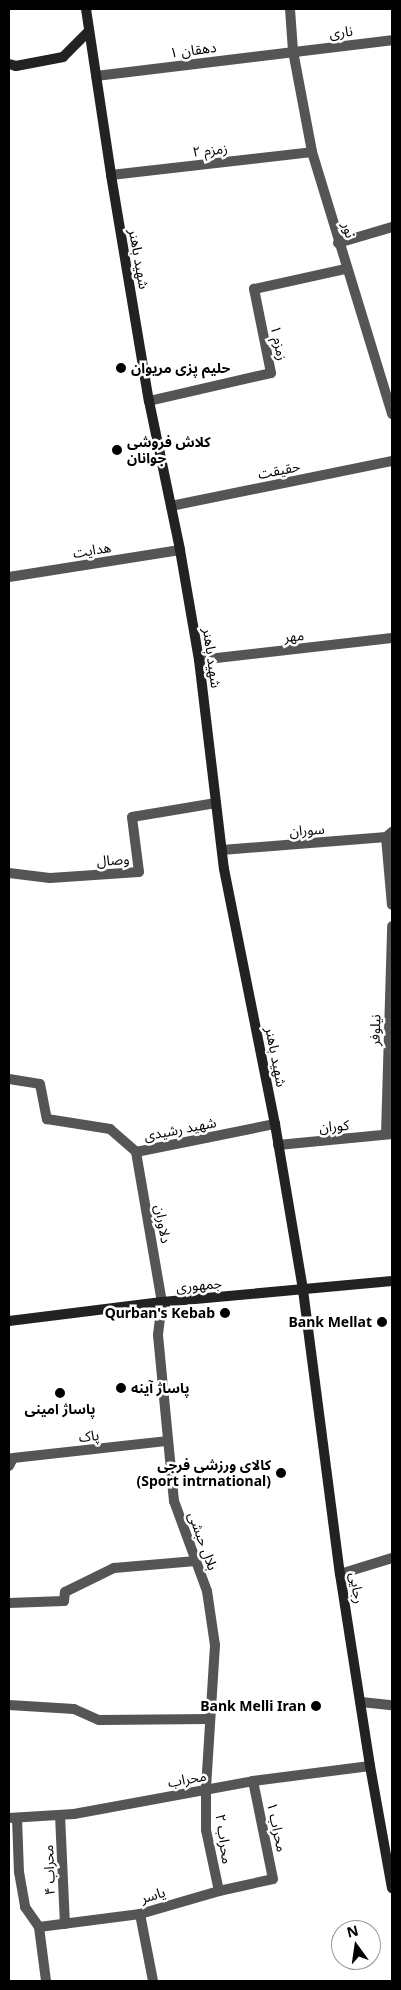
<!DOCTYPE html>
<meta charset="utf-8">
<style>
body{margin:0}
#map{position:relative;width:401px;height:1990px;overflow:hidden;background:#fff;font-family:"Noto Sans","Noto Sans Arabic",sans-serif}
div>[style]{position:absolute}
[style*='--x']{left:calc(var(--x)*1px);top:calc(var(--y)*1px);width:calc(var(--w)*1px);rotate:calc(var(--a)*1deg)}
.street>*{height:10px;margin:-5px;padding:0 5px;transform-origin:5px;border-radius:5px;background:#555}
.secondary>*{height:10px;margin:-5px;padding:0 5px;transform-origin:5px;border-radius:5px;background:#222}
.dots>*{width:14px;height:14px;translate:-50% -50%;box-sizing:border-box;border:2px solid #fff;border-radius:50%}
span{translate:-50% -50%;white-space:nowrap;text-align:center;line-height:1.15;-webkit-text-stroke:5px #fff;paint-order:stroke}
.street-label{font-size:14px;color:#000}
.poi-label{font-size:14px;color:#000;font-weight:700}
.left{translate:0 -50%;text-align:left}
.right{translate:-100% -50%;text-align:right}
.frame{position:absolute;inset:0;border:10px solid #000;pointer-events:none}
.north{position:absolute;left:331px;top:1920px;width:50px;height:50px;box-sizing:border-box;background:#fff;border:1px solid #999;border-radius:50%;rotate:346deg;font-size:14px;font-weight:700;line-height:20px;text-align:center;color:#000}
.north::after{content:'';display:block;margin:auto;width:18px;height:22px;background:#000;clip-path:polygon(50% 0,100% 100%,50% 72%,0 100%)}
</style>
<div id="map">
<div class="street">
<i style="--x:290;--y:9;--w:42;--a:85.9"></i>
<i style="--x:293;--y:51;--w:103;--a:79.3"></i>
<i style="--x:312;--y:152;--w:274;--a:73"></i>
<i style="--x:96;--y:76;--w:298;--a:-6.9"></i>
<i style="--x:111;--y:175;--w:202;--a:-6.5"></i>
<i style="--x:338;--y:243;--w:56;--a:-16.5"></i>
<i style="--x:149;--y:401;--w:125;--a:-12.9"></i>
<i style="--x:271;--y:373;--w:86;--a:-101.4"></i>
<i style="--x:254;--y:289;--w:94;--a:-12.3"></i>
<i style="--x:171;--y:506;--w:226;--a:-11.5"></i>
<i style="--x:9;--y:577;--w:173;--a:-9"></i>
<i style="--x:199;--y:660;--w:194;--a:-6.5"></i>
<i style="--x:386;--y:837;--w:68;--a:85"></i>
<i style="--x:222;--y:850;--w:165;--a:-4.5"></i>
<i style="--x:386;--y:837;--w:8;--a:-40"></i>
<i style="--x:9;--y:873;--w:41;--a:7"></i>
<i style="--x:50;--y:878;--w:89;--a:-3.9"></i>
<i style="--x:139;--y:872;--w:55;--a:-97.3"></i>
<i style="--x:132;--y:817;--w:85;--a:-9.5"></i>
<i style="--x:9;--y:1079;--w:31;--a:9"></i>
<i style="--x:40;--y:1084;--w:36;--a:79"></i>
<i style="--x:47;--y:1119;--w:64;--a:9"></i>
<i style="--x:110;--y:1129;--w:35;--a:41"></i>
<i style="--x:386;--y:1134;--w:208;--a:-88.3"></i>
<i style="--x:278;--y:1145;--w:115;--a:-5.5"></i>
<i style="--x:136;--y:1152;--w:152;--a:80.2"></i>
<i style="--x:162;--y:1302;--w:33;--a:97"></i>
<i style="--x:158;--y:1335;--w:167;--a:84.5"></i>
<i style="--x:174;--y:1501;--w:96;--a:69.9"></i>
<i style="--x:207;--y:1591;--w:55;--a:81.6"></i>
<i style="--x:215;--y:1645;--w:145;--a:93.6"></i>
<i style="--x:206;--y:1790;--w:40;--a:90"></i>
<i style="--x:206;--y:1830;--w:62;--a:78"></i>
<i style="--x:136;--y:1152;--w:142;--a:-11.4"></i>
<i style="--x:9;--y:1466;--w:9;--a:-63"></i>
<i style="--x:13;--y:1458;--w:156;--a:-6.3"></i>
<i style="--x:340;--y:1574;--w:54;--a:-17.1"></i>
<i style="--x:9;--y:1603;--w:55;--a:-2.1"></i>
<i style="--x:64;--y:1601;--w:9;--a:-84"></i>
<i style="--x:65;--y:1592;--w:55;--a:-26.1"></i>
<i style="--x:114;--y:1568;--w:82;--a:-4.9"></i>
<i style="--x:361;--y:1702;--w:31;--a:6"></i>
<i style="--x:9;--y:1705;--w:65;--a:3.5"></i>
<i style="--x:74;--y:1709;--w:27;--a:24"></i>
<i style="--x:99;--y:1720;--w:111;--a:-0.5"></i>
<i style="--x:60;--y:1815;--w:109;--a:87.4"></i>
<i style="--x:9;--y:1818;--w:65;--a:-3.5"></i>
<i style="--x:74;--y:1814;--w:182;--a:-10.4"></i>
<i style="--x:253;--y:1781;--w:118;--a:-7.3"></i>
<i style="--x:17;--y:1818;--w:54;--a:87.9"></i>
<i style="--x:19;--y:1872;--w:36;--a:80"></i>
<i style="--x:25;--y:1907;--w:24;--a:55"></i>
<i style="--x:39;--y:1927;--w:54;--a:82.6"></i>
<i style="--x:140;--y:1914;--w:68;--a:79"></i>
<i style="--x:39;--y:1927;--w:102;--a:-7.3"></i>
<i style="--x:140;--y:1914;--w:82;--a:-16.2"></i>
<i style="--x:219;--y:1891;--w:55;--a:-12.5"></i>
<i style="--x:273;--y:1879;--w:100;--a:-101.5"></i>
</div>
<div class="secondary">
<i style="--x:86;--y:9;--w:168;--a:81.4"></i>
<i style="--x:111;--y:175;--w:229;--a:80.5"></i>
<i style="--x:149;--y:401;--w:152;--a:78.2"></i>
<i style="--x:180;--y:550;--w:112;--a:80.2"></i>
<i style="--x:199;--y:660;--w:210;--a:83.2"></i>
<i style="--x:224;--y:869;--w:260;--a:78.7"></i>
<i style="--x:275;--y:1124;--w:168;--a:80.4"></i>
<i style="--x:303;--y:1290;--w:286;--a:82.6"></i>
<i style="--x:340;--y:1574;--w:194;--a:81.1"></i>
<i style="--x:370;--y:1766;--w:124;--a:79.8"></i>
<i style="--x:9;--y:64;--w:7;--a:16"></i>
<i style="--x:16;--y:66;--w:48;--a:-10.8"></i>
<i style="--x:63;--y:57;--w:37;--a:-45"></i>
<i style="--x:9;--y:1321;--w:154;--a:-7.1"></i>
<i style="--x:162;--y:1302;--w:231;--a:-5.2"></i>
</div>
<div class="dots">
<i style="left:121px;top:368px;background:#000"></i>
<i style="left:117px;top:450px;background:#000"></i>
<i style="left:225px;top:1313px;background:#000"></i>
<i style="left:382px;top:1322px;background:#000"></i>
<i style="left:121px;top:1388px;background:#000"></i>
<i style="left:60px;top:1393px;background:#000"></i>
<i style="left:281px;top:1473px;background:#000"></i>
<i style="left:316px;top:1706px;background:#000"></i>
</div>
<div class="street-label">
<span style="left:341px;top:32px;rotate:-6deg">ناری</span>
<span style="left:193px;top:50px;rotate:-7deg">دهقان ۱</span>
<span style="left:210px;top:150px;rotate:-6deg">زمزم ۲</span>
<span style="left:349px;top:230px;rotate:74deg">نور</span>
<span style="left:139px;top:259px;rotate:80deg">شهید باهنر</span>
<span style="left:279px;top:343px;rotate:78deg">زمزم ۱</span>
<span style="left:279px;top:470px;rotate:-11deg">حقیقت</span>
<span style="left:92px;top:550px;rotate:-9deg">هدایت</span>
<span style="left:294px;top:636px;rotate:-6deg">مهر</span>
<span style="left:212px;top:658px;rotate:82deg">شهید باهنر</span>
<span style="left:307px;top:830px;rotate:-4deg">سوران</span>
<span style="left:113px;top:860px;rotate:-4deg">وصال</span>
<span style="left:375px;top:1030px;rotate:-88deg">نیلوفر</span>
<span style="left:276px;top:1057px;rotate:79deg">شهید باهنر</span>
<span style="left:334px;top:1126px;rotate:-5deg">کوران</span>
<span style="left:180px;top:1129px;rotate:-11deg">شهید رشیدی</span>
<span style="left:163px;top:1224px;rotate:80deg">دلاوران</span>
<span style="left:199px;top:1285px;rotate:-5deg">جمهوری</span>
<span style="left:89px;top:1436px;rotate:-6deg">پاک</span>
<span style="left:203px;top:1541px;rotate:70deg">بلال حبشی</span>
<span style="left:357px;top:1588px;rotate:81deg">رجایی</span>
<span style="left:187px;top:1779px;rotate:-10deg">محراب</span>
<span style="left:277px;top:1827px;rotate:78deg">محراب ۱</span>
<span style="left:224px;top:1839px;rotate:82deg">محراب ۲</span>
<span style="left:49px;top:1870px;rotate:-92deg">محراب ۴</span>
<span style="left:153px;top:1895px;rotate:-16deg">یاسر</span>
</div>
<div class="poi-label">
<span class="left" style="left:131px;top:368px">حلیم پزی مریوان</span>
<span class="left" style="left:127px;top:450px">کلاش فروشی<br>جوانان</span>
<span class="right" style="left:215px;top:1313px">Qurban's Kebab</span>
<span class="right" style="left:372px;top:1322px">Bank Mellat</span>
<span class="left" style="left:131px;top:1388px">پاساژ آینه</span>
<span style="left:60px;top:1409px">پاساژ امینی</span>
<span class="right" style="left:271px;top:1473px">کالای ورزشی فرجی<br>(Sport intrnational)</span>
<span class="right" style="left:306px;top:1706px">Bank Melli Iran</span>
</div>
<div class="frame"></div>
<div class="north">N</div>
</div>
